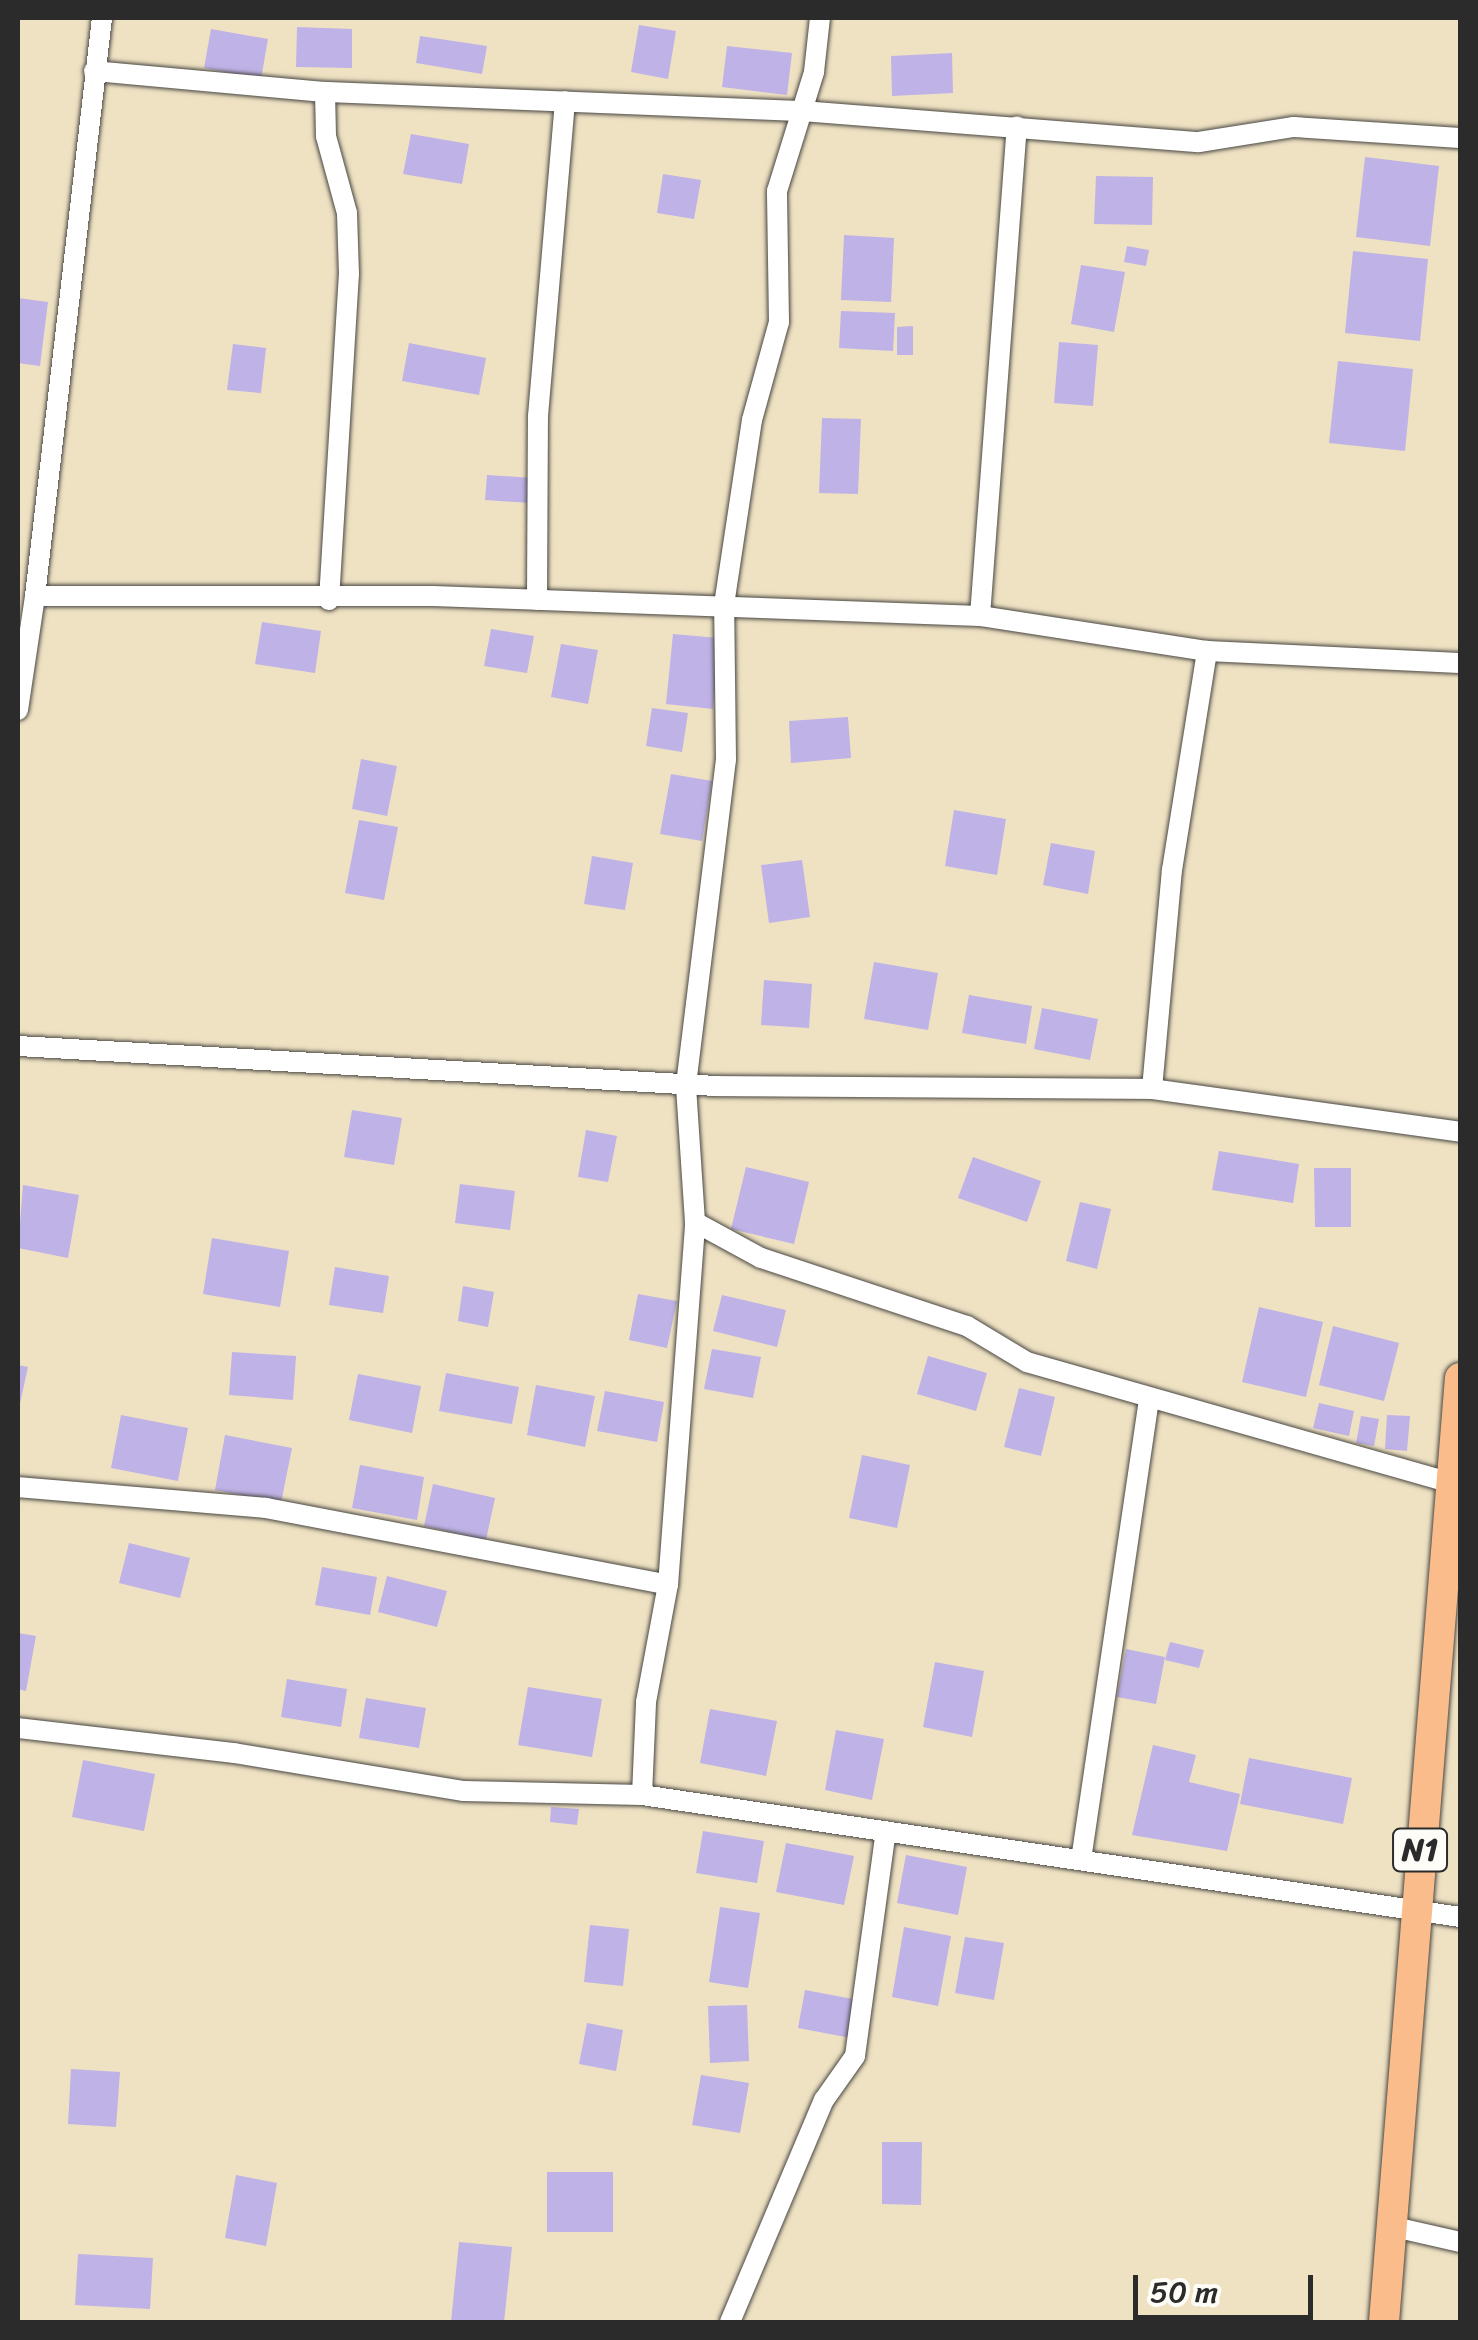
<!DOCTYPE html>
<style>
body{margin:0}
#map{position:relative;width:1478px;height:2340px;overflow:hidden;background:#efe2c3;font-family:Sriracha,sans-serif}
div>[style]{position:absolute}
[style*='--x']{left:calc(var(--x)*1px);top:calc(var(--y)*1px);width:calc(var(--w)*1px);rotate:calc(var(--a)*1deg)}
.building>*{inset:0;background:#bfb2e6}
.roads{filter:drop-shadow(0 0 2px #484642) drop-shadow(0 0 2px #484642)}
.minor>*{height:20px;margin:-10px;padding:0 10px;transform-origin:10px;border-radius:10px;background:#fff}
.primary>*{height:30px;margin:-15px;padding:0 15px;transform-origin:15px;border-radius:15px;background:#f9bc8a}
span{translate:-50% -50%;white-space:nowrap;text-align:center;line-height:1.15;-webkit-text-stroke:8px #fdfcf7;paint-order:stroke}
.shield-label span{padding:2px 8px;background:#fdfcf7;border:2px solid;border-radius:8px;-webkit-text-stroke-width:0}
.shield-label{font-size:32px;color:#2b2b2b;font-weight:700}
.frame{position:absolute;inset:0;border:20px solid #2b2b2b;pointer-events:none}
.scale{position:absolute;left:1133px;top:2275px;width:180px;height:45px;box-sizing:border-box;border:5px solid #2b2b2b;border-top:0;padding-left:12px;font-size:30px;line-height:35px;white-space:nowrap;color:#2b2b2b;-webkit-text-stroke:8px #fdfcf7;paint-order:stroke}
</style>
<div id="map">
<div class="building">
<i style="clip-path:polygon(639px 25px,676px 31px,668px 79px,631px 72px)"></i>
<i style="clip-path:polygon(297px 27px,352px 29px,352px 68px,296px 67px)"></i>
<i style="clip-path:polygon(211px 29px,268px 39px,261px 79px,204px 68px)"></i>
<i style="clip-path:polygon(420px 36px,487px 46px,482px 74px,416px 63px)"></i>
<i style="clip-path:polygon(727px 46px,792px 53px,787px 95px,722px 87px)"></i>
<i style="clip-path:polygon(952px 53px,953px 93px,892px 96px,891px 56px)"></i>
<i style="clip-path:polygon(411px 134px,469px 144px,462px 184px,403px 174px)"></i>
<i style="clip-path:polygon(1365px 157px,1439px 166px,1430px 246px,1356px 237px)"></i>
<i style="clip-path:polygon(663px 174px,701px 180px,694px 219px,657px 213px)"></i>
<i style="clip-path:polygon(1096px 176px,1153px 177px,1152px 225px,1094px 224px)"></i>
<i style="clip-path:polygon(844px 235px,894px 238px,891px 302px,841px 300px)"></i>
<i style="clip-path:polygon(1127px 246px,1149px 250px,1146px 266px,1124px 262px)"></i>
<i style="clip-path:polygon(1353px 251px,1428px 259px,1420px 341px,1345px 333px)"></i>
<i style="clip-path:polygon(1081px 265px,1125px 272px,1114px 332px,1071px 324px)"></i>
<i style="clip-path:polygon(18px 298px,48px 302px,40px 366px,18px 363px)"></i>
<i style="clip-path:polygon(841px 311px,895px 313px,893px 351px,839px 348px)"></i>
<i style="clip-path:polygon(913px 326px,913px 355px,897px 355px,897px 327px)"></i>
<i style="clip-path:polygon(1059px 342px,1098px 345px,1093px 406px,1054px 403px)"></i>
<i style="clip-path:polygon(409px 343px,486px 358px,479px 395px,402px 381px)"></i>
<i style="clip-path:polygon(233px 344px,266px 348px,261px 393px,227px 390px)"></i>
<i style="clip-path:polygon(1338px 361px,1413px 369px,1405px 451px,1329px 443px)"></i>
<i style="clip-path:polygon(822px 418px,861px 419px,858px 494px,819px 493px)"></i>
<i style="clip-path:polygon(487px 475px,533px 478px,531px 503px,485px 500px)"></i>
<i style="clip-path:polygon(262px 622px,321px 631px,315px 673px,255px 664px)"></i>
<i style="clip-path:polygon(491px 629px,534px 636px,527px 673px,484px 666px)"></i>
<i style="clip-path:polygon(673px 634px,719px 638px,713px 709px,666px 704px)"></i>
<i style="clip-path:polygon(561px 644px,598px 650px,588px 704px,551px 697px)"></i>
<i style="clip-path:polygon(652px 708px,688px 713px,682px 752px,646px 746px)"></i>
<i style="clip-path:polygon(848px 717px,851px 758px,791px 763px,789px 721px)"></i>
<i style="clip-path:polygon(361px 759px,397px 766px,387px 816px,352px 809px)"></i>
<i style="clip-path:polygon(671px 774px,712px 781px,702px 841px,660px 834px)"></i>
<i style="clip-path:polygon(954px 810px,1006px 819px,997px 875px,945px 866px)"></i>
<i style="clip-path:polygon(359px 820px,398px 827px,384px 900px,345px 893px)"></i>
<i style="clip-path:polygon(1051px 843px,1095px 851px,1088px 894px,1043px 885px)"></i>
<i style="clip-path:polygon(592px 856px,633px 863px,625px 910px,584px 904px)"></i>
<i style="clip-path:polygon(802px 860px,810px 917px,769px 923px,761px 865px)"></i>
<i style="clip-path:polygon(874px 962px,938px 973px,928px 1030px,864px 1019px)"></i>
<i style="clip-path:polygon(764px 980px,812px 984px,809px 1028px,761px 1025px)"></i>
<i style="clip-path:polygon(969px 995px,1032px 1006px,1026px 1044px,962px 1033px)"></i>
<i style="clip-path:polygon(1042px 1008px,1098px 1019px,1090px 1060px,1034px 1049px)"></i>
<i style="clip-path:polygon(352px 1110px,402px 1118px,394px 1165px,344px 1157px)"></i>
<i style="clip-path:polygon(586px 1130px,617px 1136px,608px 1182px,578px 1177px)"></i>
<i style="clip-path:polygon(1219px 1151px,1299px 1164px,1293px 1203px,1212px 1190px)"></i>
<i style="clip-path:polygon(973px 1157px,1041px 1181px,1027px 1222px,958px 1198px)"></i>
<i style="clip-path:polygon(746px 1167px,809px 1182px,794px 1244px,731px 1229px)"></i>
<i style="clip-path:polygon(1314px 1168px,1351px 1168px,1351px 1227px,1315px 1227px)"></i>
<i style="clip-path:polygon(460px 1184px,515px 1191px,510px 1230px,455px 1223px)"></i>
<i style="clip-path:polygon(23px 1185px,79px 1195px,68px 1258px,18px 1248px)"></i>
<i style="clip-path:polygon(1080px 1202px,1111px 1209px,1097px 1269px,1066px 1261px)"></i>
<i style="clip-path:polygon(212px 1238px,289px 1251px,280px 1307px,203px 1294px)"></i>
<i style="clip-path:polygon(335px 1267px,389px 1276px,383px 1313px,329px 1305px)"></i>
<i style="clip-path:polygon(463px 1286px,494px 1292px,488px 1327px,458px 1321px)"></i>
<i style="clip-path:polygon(638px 1294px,677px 1301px,667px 1348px,629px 1340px)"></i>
<i style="clip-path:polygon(722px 1295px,786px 1310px,777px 1347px,713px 1331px)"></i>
<i style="clip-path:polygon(1259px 1307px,1323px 1322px,1306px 1397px,1242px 1382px)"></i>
<i style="clip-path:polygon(1333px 1326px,1399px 1343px,1384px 1401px,1319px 1385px)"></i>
<i style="clip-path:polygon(712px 1349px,761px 1357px,753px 1398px,704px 1389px)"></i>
<i style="clip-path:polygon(232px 1352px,296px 1356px,293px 1400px,229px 1395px)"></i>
<i style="clip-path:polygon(928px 1356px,987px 1373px,976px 1411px,917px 1394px)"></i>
<i style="clip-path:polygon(18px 1365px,28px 1367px,19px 1408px,18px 1408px)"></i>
<i style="clip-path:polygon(446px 1373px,519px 1387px,512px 1424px,439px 1411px)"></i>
<i style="clip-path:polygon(358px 1374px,421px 1386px,412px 1433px,349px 1420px)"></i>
<i style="clip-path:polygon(536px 1385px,595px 1396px,585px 1447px,527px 1435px)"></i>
<i style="clip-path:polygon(1019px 1388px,1055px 1397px,1041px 1456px,1004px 1447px)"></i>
<i style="clip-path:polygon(605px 1391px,664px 1402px,657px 1442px,597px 1431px)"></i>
<i style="clip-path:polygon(1319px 1403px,1354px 1411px,1349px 1436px,1313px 1428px)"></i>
<i style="clip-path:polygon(121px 1415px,188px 1428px,178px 1481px,111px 1468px)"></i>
<i style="clip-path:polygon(1387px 1415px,1410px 1416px,1407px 1451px,1385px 1449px)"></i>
<i style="clip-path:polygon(1361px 1416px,1379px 1419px,1374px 1446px,1356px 1443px)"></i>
<i style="clip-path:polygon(225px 1435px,292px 1448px,281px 1503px,215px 1490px)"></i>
<i style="clip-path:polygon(862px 1455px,910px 1465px,897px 1528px,849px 1518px)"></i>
<i style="clip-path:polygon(360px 1465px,424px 1477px,417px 1520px,352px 1508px)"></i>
<i style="clip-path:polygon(433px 1484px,495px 1498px,486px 1540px,424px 1526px)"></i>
<i style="clip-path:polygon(129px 1543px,190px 1558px,180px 1598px,119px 1583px)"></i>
<i style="clip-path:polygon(322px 1567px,377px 1577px,370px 1615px,315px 1605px)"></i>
<i style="clip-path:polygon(387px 1576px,447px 1591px,437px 1627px,378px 1612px)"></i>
<i style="clip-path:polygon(18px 1633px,36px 1636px,26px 1691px,18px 1689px)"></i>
<i style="clip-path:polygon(1170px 1642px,1204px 1650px,1199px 1668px,1165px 1660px)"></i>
<i style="clip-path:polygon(1126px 1649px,1165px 1657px,1156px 1704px,1117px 1697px)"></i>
<i style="clip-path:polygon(935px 1662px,984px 1671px,972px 1737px,923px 1727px)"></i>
<i style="clip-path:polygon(287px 1679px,347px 1689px,341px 1727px,281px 1717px)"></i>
<i style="clip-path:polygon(528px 1687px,602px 1699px,592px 1757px,518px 1745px)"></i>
<i style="clip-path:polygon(366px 1698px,426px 1708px,419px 1748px,359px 1738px)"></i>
<i style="clip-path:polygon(710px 1709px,777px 1721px,766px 1776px,700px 1763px)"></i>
<i style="clip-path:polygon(836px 1730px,884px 1739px,872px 1800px,825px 1790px)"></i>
<i style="clip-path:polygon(1153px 1745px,1196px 1755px,1189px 1782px,1240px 1794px,1227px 1851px,1132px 1835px)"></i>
<i style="clip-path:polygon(1249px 1758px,1352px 1778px,1343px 1824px,1240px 1804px)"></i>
<i style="clip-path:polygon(83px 1760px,155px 1774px,144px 1831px,72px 1817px)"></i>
<i style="clip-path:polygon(551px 1807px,579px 1809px,577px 1825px,550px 1822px)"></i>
<i style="clip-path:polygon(703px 1831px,764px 1841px,757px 1883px,696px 1873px)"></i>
<i style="clip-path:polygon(786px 1843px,854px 1856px,844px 1905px,776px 1892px)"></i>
<i style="clip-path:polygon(906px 1855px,967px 1867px,958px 1915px,897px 1903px)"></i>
<i style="clip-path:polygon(720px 1907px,760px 1913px,748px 1988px,709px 1982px)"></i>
<i style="clip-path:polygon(590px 1925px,629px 1929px,623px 1986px,584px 1982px)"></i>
<i style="clip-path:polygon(904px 1927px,951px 1936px,938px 2006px,892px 1997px)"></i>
<i style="clip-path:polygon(965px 1937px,1004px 1943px,994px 2000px,955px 1993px)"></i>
<i style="clip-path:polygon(805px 1990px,858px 2000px,851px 2038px,798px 2028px)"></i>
<i style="clip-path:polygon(747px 2005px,749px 2061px,710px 2063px,708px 2006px)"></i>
<i style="clip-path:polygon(587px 2023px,623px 2030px,616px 2071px,579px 2064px)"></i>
<i style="clip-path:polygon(71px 2069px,120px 2072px,116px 2127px,68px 2124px)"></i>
<i style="clip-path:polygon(701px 2075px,749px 2083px,740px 2133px,692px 2125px)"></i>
<i style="clip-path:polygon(882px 2142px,922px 2142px,921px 2205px,882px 2204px)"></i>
<i style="clip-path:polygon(547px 2172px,613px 2172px,613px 2232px,547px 2232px)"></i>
<i style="clip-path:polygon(236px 2175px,277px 2183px,266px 2246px,225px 2238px)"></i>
<i style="clip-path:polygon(459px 2242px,512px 2247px,504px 2322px,451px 2322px)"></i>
<i style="clip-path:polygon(78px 2254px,153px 2258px,150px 2309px,75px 2305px)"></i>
</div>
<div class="roads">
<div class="minor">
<i style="--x:94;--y:71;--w:232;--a:5.2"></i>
<i style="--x:35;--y:596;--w:582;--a:-83.39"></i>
<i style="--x:329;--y:600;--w:327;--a:-86.5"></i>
<i style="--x:349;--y:274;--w:61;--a:-91.9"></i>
<i style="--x:347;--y:213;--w:80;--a:-105.3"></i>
<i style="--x:326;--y:136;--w:44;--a:-91.3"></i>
<i style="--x:325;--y:92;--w:477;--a:2.3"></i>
<i style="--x:802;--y:111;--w:398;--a:4.5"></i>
<i style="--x:1199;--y:142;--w:96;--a:-9"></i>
<i style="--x:1294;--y:127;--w:166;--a:3.8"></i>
<i style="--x:537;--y:600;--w:184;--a:-89.7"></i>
<i style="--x:538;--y:416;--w:316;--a:-85.1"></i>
<i style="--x:980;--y:616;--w:491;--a:-85.7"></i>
<i style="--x:18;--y:710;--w:115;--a:-81.5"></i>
<i style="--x:35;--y:596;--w:398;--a:0"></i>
<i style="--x:433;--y:596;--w:547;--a:2.09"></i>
<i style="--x:980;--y:616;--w:230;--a:8.8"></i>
<i style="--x:1207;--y:651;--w:253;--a:2.7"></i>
<i style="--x:18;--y:1046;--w:700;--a:3.28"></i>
<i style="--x:717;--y:1086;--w:435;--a:0.4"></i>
<i style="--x:1152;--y:1089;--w:311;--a:7.9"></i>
<i style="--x:1152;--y:1089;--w:220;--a:-84.8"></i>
<i style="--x:1172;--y:870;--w:222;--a:-80.9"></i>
<i style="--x:695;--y:1222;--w:75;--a:28.6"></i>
<i style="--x:761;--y:1258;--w:217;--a:18.3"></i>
<i style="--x:967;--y:1326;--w:70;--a:31"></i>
<i style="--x:1027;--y:1362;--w:441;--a:15.9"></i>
<i style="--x:18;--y:1487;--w:249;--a:4.8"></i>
<i style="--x:266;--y:1508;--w:409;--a:10.8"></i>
<i style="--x:18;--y:1728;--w:217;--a:6.6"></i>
<i style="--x:234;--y:1753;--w:233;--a:9.4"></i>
<i style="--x:464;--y:1791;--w:178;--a:1.3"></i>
<i style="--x:642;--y:1795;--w:827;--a:8.48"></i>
<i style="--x:642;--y:1795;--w:93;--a:-87.5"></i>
<i style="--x:646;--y:1702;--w:119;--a:-79.4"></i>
<i style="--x:668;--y:1585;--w:364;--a:-85.7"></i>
<i style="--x:695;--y:1222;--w:137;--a:-93.8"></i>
<i style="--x:686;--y:1085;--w:328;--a:-83"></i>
<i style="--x:726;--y:759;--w:154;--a:-90.7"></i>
<i style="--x:724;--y:605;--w:187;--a:-81.4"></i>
<i style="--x:752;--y:420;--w:102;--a:-74.6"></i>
<i style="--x:779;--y:322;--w:131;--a:-90.9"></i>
<i style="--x:777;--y:191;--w:125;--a:-72.7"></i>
<i style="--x:814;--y:72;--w:54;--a:-83.7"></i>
<i style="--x:1081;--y:1860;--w:463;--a:-81.6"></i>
<i style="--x:1390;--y:2226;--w:72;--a:12.9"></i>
<i style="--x:730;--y:2322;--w:241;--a:-67.1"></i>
<i style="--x:824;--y:2100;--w:54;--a:-54.8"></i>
<i style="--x:855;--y:2056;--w:227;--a:-82.2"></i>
</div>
<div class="primary">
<i style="--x:1384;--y:2322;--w:947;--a:-85.4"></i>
</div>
</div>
<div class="shield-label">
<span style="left:1420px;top:1850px">N1</span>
</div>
<div class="frame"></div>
<div class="scale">50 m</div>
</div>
